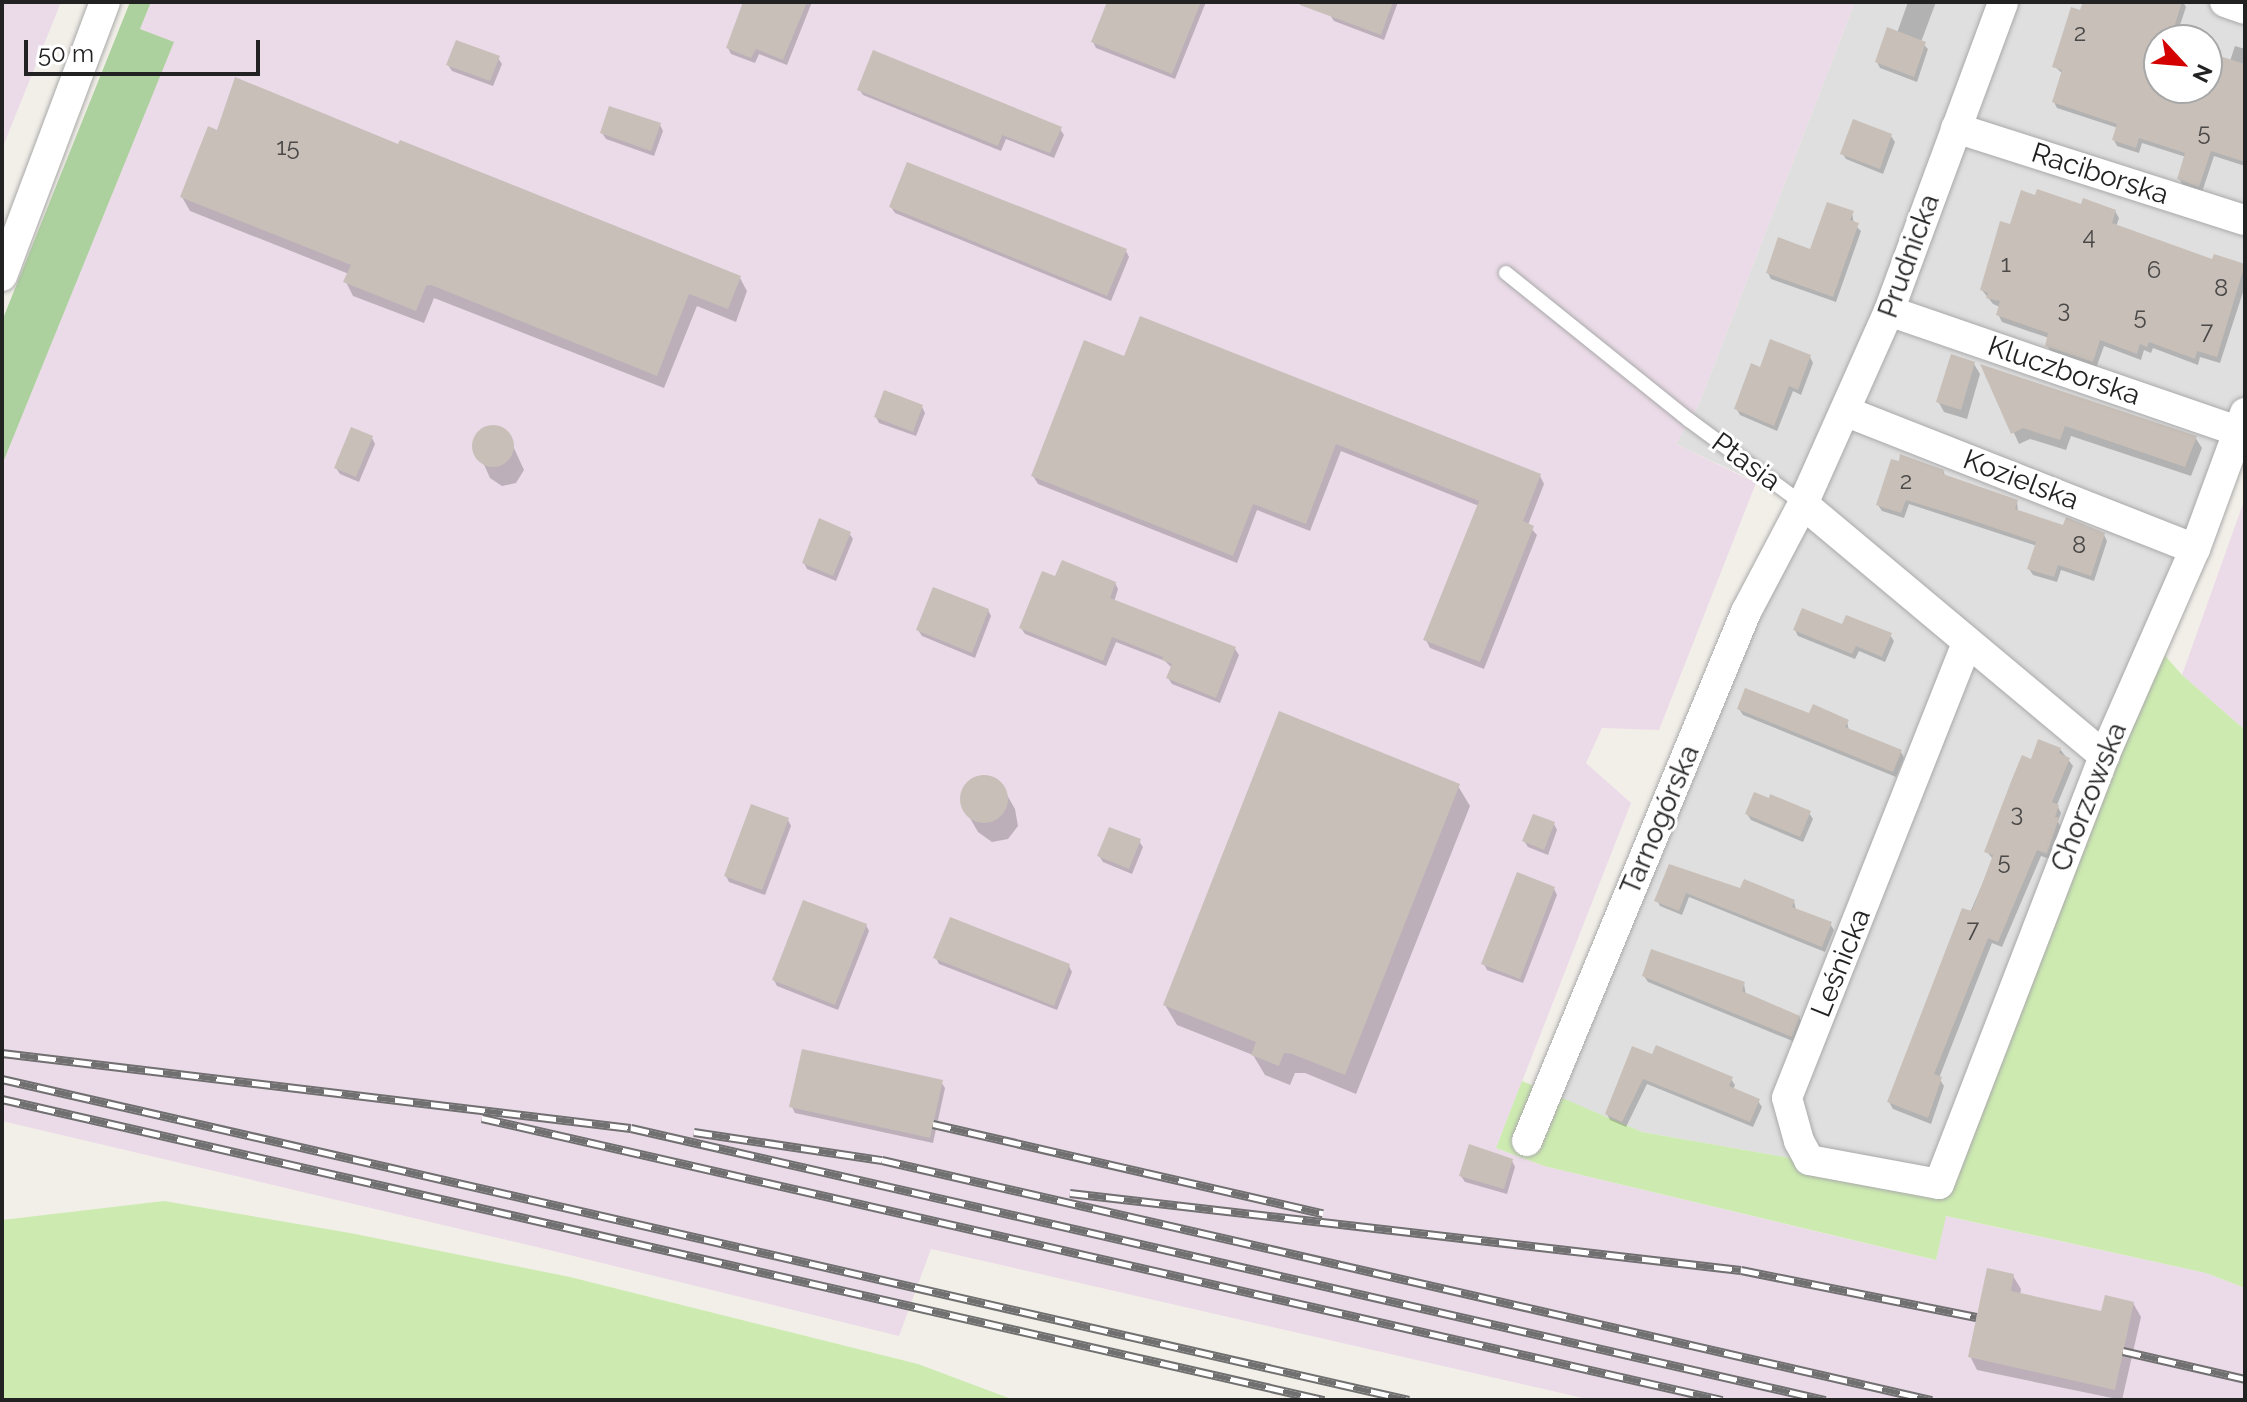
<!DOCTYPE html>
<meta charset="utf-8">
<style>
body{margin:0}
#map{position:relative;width:2247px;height:1402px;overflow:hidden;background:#f2efe9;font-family:Raleway,sans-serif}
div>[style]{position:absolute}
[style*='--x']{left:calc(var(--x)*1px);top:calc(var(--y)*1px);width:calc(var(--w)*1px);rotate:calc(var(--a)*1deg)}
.residential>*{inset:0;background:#e0dfdf}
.industrial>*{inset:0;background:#ebdbe8}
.grass>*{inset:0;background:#cdebb0}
.forest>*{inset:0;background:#add19e}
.shadow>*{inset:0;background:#0003}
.building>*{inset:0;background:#c7bfb8}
.round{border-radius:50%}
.roads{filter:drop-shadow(0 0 2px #a9a9a9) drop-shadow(0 0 2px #a9a9a9)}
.service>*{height:14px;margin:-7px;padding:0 7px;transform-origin:7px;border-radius:7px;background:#fff}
.minor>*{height:30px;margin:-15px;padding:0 15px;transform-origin:15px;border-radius:15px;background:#fff}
.rail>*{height:9px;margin-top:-4.5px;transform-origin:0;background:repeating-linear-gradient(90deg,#fff 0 18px,#707070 0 36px);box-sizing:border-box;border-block:2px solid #707070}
span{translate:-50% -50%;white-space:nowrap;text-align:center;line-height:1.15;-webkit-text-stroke:6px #fff;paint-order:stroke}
.number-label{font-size:24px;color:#4b4948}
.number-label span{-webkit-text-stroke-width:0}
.street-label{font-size:28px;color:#222}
.frame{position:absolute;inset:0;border:4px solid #222;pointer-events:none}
.north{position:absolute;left:2143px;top:24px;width:80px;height:80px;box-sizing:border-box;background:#fff;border:2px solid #a7a7a7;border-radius:50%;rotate:116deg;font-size:22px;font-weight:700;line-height:32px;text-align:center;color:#222}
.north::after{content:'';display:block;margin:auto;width:28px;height:36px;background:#d40000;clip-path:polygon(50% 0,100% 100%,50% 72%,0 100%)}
.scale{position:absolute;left:24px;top:40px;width:236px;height:36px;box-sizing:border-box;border:4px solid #222;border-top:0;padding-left:10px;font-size:24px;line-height:28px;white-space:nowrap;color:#222;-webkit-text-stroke:6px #fff;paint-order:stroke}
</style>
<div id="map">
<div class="residential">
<i style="clip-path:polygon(evenodd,1855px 2px,2245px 2px,2245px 413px,1939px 1184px,1642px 1132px,1547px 1093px,1803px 504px,1676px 444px,1699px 404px,1855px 2px,2159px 40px,2207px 40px,2207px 88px,2159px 88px,2159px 40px)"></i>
</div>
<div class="industrial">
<i style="clip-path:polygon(2px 2px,61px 2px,2px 149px)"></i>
<i style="clip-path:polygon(151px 2px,1855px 2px,1699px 404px,1676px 444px,1756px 483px,1659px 730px,1602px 728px,1586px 763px,1631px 803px,1496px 1148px,1544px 1166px,1935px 1260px,1945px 1216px,2206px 1273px,2245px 1288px,2245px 1400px,1592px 1400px,931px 1249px,899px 1336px,541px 1248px,2px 1121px,2px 465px,173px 43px,140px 29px)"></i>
<i style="clip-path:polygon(2245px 498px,2245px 730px,2182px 675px)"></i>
</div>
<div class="grass">
<i style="clip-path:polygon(2154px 643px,2182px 675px,2245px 730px,2245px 1288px,2206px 1273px,1946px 1216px,1936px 1260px,1544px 1166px,1496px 1148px,1522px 1081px,1642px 1132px,1939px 1184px)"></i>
<i style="clip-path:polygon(164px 1201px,350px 1233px,570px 1277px,918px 1364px,1014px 1400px,2px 1400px,2px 1220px)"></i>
</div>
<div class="forest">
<i style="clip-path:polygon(130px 2px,151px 2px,140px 29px,174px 42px,2px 465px,2px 321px)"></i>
</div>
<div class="shadow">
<i style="clip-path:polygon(746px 2px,812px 2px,787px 65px,759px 54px,755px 63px,731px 54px,728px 48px)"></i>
<i style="clip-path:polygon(1109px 2px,1206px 2px,1175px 79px,1096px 48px,1093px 42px)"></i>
<i style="clip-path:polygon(1335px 2px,1398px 2px,1384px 40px,1334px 21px,1330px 15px)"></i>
<i style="clip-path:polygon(1908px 2px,1936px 2px,1921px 42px,1928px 49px,1917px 82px,1880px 68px,1877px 62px,1897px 33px)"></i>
<i style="clip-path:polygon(2085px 2px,2183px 2px,2186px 7px,2175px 40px,2159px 40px,2159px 88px,2207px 88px,2207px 77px,2230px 61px,2235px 46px,2245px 49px,2245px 166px,2214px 156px,2202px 192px,2183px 185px,2179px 179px,2186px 157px,2142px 143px,2139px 153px,2117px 146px,2114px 140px,2118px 128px,2057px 108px,2054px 102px,2063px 74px,2054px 66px)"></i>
<i style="clip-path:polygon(498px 58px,502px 64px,493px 86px,452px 71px,448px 65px)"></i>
<i style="clip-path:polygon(859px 89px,1060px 129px,1064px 135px,1054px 158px,1006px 139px,1001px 151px,863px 95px)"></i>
<i style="clip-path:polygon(660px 125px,663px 131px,654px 156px,606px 139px,602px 133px)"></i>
<i style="clip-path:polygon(218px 133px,740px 278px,747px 291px,736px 322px,697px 306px,664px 388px,434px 298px,424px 323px,353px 296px,346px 282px,349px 274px,190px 211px,182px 197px)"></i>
<i style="clip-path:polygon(1891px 136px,1895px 142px,1883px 174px,1846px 159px,1842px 153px)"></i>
<i style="clip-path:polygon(891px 207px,1126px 251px,1129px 257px,1111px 301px,895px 213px)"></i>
<i style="clip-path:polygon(2083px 207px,2115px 211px,2119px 218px,2116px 227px,2213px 262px,2215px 256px,2245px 266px,2245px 286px,2220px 363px,2200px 357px,2198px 365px,2153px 348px,2151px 353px,2144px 350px,2141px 360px,2104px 346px,2096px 368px,2051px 352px,2047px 345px,2049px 338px,2002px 322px,1998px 314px,2000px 307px,1993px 304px,1982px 290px,2011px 227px)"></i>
<i style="clip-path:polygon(1852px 213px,1854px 224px,1861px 231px,1836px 302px,1771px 279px,1768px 273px,1812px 252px)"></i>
<i style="clip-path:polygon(1810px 357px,1813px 363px,1801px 395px,1793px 391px,1777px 431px,1740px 415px,1736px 408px,1762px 369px)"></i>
<i style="clip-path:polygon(1125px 359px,1540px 476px,1544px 484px,1528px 525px,1537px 535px,1484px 669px,1430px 648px,1426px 640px,1479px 506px,1341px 451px,1310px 531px,1257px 510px,1237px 563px,1038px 484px,1033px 476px)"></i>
<i style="clip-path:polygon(1974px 364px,1980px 374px,1967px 419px,1944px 412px,1938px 401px)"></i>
<i style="clip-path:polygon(1984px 367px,2195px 437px,2202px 448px,2191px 476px,2071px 436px,2066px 450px,2030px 439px,2019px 444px)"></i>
<i style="clip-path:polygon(922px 407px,925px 413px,916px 436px,879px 423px,876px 417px)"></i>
<i style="clip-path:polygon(496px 427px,508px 435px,524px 470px,516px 483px,502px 486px,490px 478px,474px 442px,482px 431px)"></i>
<i style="clip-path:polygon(372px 438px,375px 444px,359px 482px,340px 474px,336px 468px)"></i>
<i style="clip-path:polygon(1943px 471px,1946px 477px,2017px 501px,2018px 513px,2064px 528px,2104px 535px,2107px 541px,2094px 581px,2061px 570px,2057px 582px,2033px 575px,2029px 569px,2037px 546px,1909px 504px,1904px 518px,1882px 511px,1878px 505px)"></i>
<i style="clip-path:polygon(849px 533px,853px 539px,836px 581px,807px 569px,804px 563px)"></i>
<i style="clip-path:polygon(1057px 579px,1115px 583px,1118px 589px,1114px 602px,1235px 649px,1239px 655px,1220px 703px,1172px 684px,1168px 678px,1172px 668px,1165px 661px,1116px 642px,1106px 666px,1025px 634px,1021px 628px)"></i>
<i style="clip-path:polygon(988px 610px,991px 616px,975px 658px,922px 636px,918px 630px)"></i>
<i style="clip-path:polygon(1844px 626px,1890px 635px,1894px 641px,1885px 662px,1859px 651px,1855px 659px,1798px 636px,1795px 630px)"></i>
<i style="clip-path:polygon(1739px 709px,1847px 721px,1849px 731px,1901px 752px,1904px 758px,1896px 777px,1743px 715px)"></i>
<i style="clip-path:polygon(2060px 749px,2073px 766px,2057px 805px,2061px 813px,2058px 822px,2061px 827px,2050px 859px,2041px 856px,2002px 947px,1992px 943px,1939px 1078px,1944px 1086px,1931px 1124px,1893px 1109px,1889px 1102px,1993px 859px,1986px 851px,2032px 761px)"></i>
<i style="clip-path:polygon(990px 778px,1003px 788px,1015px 809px,1018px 826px,1008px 839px,992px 842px,978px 832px,966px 811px,963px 794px,973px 780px)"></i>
<i style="clip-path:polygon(1458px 786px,1470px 806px,1356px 1094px,1305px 1073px,1295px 1073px,1290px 1085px,1265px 1075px,1253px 1055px,1177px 1025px,1165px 1005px)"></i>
<i style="clip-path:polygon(1809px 813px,1813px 819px,1803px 842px,1751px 820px,1747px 814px)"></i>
<i style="clip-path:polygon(788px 820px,791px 826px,765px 895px,729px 882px,726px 876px)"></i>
<i style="clip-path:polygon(1554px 824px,1557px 830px,1548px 855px,1528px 847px,1524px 841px)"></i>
<i style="clip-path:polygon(1139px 841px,1143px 847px,1132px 874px,1103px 862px,1099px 856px)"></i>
<i style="clip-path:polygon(1670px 866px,1741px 890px,1794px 901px,1796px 910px,1830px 924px,1834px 930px,1825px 952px,1689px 897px,1682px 915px,1660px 906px,1657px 900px)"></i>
<i style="clip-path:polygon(1554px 889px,1557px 895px,1523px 983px,1487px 970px,1484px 964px)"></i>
<i style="clip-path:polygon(866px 925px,869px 931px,838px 1010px,777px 986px,774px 980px)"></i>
<i style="clip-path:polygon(936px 958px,1069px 966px,1072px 972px,1057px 1010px,939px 964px)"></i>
<i style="clip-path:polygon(1644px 976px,1744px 984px,1746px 995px,1799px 1017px,1802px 1024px,1795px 1042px,1648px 982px)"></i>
<i style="clip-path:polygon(1633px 1049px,1731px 1079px,1735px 1085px,1733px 1090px,1758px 1101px,1762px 1107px,1753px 1127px,1647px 1084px,1626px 1127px,1610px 1120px,1607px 1114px)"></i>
<i style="clip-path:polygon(941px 1082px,945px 1088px,933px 1143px,795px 1113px,792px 1107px)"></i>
<i style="clip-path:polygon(1512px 1161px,1515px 1167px,1507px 1194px,1465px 1182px,1461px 1176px)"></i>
<i style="clip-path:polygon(2013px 1276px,2021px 1289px,2020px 1295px,2102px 1313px,2133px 1303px,2141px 1317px,2122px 1400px,1977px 1370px,1970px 1356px)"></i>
</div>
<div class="building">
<i style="clip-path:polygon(743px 2px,807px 2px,783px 60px,756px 49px,751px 58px,726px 48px)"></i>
<i style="clip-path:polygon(1107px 2px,1201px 2px,1172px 74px,1091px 42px)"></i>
<i style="clip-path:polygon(1300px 2px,1393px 2px,1381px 35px,1300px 5px)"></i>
<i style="clip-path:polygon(2083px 2px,2182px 2px,2170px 40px,2159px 40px,2159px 88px,2207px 88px,2207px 75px,2216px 55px,2245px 64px,2245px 162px,2211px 151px,2199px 187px,2177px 179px,2185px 153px,2139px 138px,2136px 148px,2112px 140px,2117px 124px,2052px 102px,2062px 70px,2052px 67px,2058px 48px,2071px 7px,2080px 10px)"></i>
<i style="clip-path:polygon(1887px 27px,1926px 42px,1914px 77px,1875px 62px)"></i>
<i style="clip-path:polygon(456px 40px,500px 56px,490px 81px,446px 65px)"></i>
<i style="clip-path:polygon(873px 50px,1062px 127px,1050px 153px,1002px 135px,998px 146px,857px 90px)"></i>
<i style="clip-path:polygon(235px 77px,398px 144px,400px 140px,741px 276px,728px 309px,689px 294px,657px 376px,431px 285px,426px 286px,416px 311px,343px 282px,351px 265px,180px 197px,208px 126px,217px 130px)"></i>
<i style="clip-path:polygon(609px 106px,661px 123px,651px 151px,600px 133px)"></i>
<i style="clip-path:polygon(1853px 119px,1892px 134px,1880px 169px,1840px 154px)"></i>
<i style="clip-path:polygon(907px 162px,1127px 249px,1107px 296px,889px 207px)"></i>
<i style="clip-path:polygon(2037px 189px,2081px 204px,2083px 198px,2116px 210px,2112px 223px,2212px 259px,2214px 254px,2245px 264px,2217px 357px,2197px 351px,2195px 359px,2149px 342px,2147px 347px,2140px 344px,2137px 354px,2100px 340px,2093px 362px,2045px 346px,2048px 333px,1996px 315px,2000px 301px,1986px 298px,1988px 293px,1980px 290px,2000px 221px,2010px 224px,2021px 190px,2035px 195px)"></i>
<i style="clip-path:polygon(1827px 202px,1854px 211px,1850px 220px,1859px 223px,1833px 297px,1766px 273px,1778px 237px,1810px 249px)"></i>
<i style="clip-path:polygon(1140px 316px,1541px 474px,1523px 521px,1534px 526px,1480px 662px,1423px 640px,1479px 501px,1336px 444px,1306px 524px,1253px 504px,1233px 556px,1031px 476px,1084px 340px,1124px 356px)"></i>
<i style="clip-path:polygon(1770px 339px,1811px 355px,1798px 390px,1789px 386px,1774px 426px,1734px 409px,1751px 363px,1760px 367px)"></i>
<i style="clip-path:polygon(1951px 354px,1975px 362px,1961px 410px,1936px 402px)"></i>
<i style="clip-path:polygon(1980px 364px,2197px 436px,2185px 467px,2065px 426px,2060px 440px,2023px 428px,2011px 434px)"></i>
<i style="clip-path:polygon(884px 390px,923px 405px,913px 432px,874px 417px)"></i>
<i class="round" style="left:472px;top:425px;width:42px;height:42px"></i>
<i style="clip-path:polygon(351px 427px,373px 436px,356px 477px,334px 468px)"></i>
<i style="clip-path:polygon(1900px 454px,1944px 470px,1943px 474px,2018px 500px,2015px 509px,2063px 525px,2066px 517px,2105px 533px,2091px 576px,2058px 565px,2054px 577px,2027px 569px,2036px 542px,1965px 518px,1906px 500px,1901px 513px,1876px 505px,1891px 459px,1899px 461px)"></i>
<i style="clip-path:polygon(819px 518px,851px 532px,833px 576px,802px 563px)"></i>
<i style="clip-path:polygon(1062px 560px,1116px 582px,1110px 598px,1236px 647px,1216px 698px,1166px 678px,1172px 664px,1162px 660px,1163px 657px,1112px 637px,1103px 661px,1019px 628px,1042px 571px,1055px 576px)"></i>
<i style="clip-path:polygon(933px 587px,989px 609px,972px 653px,916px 630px)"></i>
<i style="clip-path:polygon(1802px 608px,1842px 624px,1846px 615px,1892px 633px,1882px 657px,1856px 646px,1852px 654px,1793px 630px)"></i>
<i style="clip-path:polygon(1745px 688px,1809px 713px,1813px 704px,1849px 720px,1845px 727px,1902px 750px,1893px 772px,1737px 709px)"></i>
<i style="clip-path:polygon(1279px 711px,1460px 784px,1345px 1075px,1292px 1054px,1284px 1053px,1279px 1066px,1251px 1055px,1256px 1042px,1163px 1005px)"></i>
<i style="clip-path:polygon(2038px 739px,2061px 748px,2059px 753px,2070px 758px,2052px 802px,2059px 805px,2055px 817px,2059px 818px,2047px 854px,2037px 850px,1998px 942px,1988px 938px,1934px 1074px,1942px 1077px,1928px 1118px,1887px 1102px,1962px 908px,1972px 911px,1993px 855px,1984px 852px,2012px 779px,2022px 755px,2031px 759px)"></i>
<i class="round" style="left:960px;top:775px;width:48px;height:48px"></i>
<i style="clip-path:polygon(1754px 792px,1769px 798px,1770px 794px,1811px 811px,1800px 837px,1745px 814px)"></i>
<i style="clip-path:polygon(751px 804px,789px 818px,762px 890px,724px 876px)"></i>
<i style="clip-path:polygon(1533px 814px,1555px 822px,1544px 850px,1522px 841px)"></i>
<i style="clip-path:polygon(1109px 827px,1141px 839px,1129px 869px,1097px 856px)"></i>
<i style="clip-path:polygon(1669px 864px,1740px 888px,1744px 879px,1795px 900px,1792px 907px,1832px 922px,1822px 947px,1686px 893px,1679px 911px,1654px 901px)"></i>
<i style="clip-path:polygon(1517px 872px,1555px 887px,1520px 979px,1481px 964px)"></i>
<i style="clip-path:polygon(803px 900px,867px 924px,835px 1005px,772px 980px)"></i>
<i style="clip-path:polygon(950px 917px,1070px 964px,1054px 1006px,933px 958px)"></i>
<i style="clip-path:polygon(1651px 949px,1745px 982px,1742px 991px,1800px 1016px,1792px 1037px,1642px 976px)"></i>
<i style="clip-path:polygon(1656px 1045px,1733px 1077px,1729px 1086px,1760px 1099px,1750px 1122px,1643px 1079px,1622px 1122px,1605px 1114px,1632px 1046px,1652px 1054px)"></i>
<i style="clip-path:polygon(802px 1049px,943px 1080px,930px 1138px,789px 1107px)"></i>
<i style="clip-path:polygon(1469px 1144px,1513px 1159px,1504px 1189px,1459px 1176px)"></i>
<i style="clip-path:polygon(1987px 1268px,2014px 1274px,2011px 1291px,2101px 1311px,2105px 1295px,2134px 1302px,2115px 1390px,1968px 1357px)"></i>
</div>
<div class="roads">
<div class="service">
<i style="--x:1506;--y:273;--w:235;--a:38.8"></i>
<i style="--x:1689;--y:420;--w:142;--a:36.4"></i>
</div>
<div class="minor">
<i style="--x:2225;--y:2;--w:21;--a:19"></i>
<i style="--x:1956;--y:128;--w:303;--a:17.7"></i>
<i style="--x:2;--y:276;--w:293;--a:-69.4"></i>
<i style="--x:1889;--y:311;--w:369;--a:19"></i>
<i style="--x:1847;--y:412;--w:374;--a:21.5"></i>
<i style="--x:1803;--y:504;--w:393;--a:39.9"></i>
<i style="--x:1967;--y:643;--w:489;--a:111.6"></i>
<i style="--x:1787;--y:1098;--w:45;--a:74.4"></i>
<i style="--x:1799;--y:1141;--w:21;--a:62"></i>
<i style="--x:1809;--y:1160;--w:132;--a:10.5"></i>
<i style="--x:1939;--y:1184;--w:459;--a:-68.9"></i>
<i style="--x:2104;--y:756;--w:226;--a:-66.3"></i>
<i style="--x:2195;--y:549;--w:145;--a:-69.8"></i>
<i style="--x:1527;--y:1141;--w:573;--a:-67.51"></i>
<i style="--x:1746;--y:612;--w:122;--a:-62.2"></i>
<i style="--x:1803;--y:504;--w:211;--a:-66"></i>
<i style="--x:1889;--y:311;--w:329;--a:-69.7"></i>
</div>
</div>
<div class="rail">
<i style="--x:2;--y:1053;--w:633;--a:6.8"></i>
<i style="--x:631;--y:1128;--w:1225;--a:12.83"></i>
<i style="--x:2;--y:1079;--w:1443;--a:12.85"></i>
<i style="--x:2;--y:1099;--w:1356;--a:12.83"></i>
<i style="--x:482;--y:1118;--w:1272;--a:12.81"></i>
<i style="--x:933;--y:1124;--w:400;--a:12.9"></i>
<i style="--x:694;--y:1132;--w:190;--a:8.5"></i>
<i style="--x:882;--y:1160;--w:1077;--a:12.88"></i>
<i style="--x:1070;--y:1193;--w:675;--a:6.55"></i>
<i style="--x:1741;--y:1270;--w:240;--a:11.3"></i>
<i style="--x:2123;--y:1351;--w:125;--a:12.9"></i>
</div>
<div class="number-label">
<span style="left:2080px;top:33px">2</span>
<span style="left:2204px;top:132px">5</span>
<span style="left:288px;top:147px">15</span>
<span style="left:2089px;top:236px">4</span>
<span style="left:2006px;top:264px">1</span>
<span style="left:2154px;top:270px">6</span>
<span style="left:2221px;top:288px">8</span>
<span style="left:2064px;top:309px">3</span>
<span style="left:2140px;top:316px">5</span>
<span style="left:2207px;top:331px">7</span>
<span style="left:1906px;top:481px">2</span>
<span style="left:2079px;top:545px">8</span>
<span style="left:2017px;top:813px">3</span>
<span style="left:2004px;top:861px">5</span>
<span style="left:1973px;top:929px">7</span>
</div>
<div class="street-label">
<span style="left:2100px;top:174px;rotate:18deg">Raciborska</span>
<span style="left:1909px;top:256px;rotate:-70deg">Prudnicka</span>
<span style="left:2064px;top:371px;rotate:19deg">Kluczborska</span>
<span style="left:1746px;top:462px;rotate:36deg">Ptasia</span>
<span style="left:2021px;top:480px;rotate:21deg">Kozielska</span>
<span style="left:2089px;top:797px;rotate:-68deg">Chorzowska</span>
<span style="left:1660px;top:820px;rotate:-67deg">Tarnogórska</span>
<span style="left:1841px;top:963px;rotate:-68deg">Leśnicka</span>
</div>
<div class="frame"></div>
<div class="north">N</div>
<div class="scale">50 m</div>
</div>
